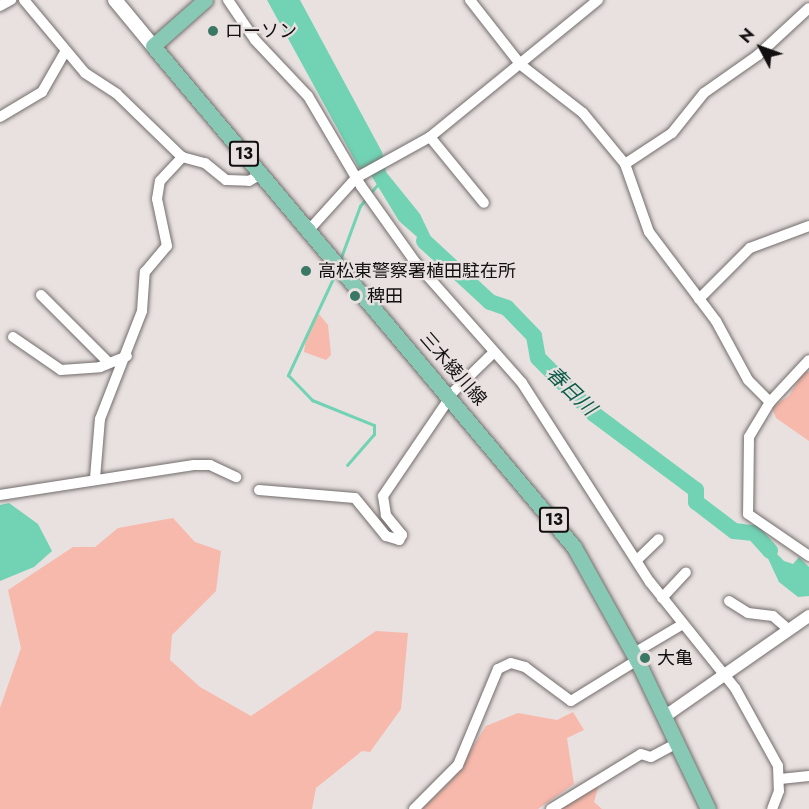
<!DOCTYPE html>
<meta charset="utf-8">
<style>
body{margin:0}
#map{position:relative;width:809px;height:809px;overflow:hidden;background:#e8e1e0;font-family:Jost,"Noto Sans JP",sans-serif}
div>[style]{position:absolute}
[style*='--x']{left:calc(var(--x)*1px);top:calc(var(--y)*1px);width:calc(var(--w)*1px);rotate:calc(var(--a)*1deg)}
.green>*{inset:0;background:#f7b9ab}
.water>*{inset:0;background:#71d3b4}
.stream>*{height:3px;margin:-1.5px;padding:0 1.5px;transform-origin:1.5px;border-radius:1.5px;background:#71d3b4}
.river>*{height:16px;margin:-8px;padding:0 8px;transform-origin:8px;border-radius:8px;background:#71d3b4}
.roads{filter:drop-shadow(0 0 2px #736d6c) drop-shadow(0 0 2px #736d6c)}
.minor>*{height:10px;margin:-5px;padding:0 5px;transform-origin:5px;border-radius:5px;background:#fff}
.tertiary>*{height:12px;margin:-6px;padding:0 6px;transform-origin:6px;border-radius:6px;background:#fff}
.secondary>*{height:14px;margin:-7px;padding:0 7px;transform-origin:7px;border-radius:7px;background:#fff}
.primary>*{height:15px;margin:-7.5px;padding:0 7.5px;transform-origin:7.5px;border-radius:7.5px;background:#88c9b6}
.dots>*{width:16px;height:16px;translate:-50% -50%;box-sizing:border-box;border:3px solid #e8e1e0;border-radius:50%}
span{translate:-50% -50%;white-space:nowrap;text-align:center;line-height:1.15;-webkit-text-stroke:4.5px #e8e1e0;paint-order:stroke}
.shield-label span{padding:2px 4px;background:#e8e1e0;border:2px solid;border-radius:4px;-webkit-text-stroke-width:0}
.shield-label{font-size:16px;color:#121010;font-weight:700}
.poi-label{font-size:18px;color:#121010}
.left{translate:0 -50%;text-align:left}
.street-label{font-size:18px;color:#121010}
.water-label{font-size:20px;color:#0b5d49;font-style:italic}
.north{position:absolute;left:731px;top:18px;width:60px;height:60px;-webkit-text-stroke:4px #e8e1e0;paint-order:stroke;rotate:311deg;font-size:16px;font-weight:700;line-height:24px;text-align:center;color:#121010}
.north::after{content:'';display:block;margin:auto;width:21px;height:27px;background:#121010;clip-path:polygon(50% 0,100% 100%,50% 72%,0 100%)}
</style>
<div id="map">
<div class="green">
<i style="clip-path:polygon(319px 314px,328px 325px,331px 355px,326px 360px,304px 352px,307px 332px)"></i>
<i style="clip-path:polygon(804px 371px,809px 372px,809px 441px,776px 418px,772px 407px,789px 396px)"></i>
<i style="clip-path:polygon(173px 518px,195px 542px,221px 551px,216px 591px,172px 635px,170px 660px,200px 687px,251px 716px,376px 631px,408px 633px,401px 709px,370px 752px,362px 751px,316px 788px,312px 809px,0 809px,0 708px,21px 648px,8px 590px,73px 547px,95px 547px,118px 528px)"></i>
<i style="clip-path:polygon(573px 712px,584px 730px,567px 738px,574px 784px,538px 809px,422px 809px,451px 781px,486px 726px,518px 713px,557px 720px)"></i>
<i style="clip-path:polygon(584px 782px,599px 784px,594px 802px,602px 809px,556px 809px,570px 802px)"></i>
</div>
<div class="water">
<i style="clip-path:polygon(267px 0,300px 0,382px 152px,386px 172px,420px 214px,441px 258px,399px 221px,371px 175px,359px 168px)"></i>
<i style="clip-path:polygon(9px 503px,38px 524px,52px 551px,34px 567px,0 581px,0 505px)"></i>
<i style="clip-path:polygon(756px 533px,784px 561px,793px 564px,799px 557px,809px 567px,809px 596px,798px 597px,779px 582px)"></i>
</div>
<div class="stream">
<i style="--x:340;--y:260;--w:58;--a:-69.7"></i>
<i style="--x:360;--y:206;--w:32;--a:-51"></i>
<i style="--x:336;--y:272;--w:114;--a:115"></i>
<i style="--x:288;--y:375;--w:35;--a:46"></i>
<i style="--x:312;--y:400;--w:67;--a:22"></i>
<i style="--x:374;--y:425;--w:9;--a:90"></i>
<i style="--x:374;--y:434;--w:41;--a:131.1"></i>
</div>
<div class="river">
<i style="--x:424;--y:241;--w:90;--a:42.7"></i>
<i style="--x:490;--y:302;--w:18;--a:19"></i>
<i style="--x:507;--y:308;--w:39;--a:46"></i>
<i style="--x:534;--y:336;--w:22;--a:80"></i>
<i style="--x:538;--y:358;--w:79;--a:45"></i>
<i style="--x:594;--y:414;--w:127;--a:36.7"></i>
<i style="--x:696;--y:490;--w:12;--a:90"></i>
<i style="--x:696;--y:502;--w:48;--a:37.3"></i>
<i style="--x:734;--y:531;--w:20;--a:6"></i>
<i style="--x:754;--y:533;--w:24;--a:48"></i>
</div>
<div class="roads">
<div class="minor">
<i style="--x:24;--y:0;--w:95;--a:50.1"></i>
<i style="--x:85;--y:73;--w:38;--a:33"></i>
<i style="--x:117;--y:94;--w:91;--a:44.1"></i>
<i style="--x:228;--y:0;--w:48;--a:56"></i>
<i style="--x:255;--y:40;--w:77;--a:46.6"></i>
<i style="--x:308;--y:96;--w:104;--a:59.5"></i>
<i style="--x:361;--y:186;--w:95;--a:54.5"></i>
<i style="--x:416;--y:263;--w:160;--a:48.5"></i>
<i style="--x:522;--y:383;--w:237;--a:57.3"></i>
<i style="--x:650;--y:582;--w:136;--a:51.3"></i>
<i style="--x:735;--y:688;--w:89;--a:61.1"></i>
<i style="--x:778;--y:766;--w:25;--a:88"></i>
<i style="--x:779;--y:791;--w:19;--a:111"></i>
<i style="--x:470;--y:0;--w:83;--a:51.9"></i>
<i style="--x:521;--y:65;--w:78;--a:37.7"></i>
<i style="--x:583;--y:113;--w:66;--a:50.5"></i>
<i style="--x:625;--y:164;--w:72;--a:70.6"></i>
<i style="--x:649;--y:232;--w:111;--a:53"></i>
<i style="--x:716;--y:321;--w:67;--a:61.5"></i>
<i style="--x:748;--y:380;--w:31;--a:45"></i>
<i style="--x:770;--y:402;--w:41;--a:121"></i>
<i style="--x:749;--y:437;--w:77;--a:90.7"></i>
<i style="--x:748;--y:514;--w:74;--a:34.5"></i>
<i style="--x:0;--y:6;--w:13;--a:-29"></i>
<i style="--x:0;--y:117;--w:49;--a:-30.8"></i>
<i style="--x:42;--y:92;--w:46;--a:-60.1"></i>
<i style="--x:430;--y:137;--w:85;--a:50.7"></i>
<i style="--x:625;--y:164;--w:56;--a:-33.4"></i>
<i style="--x:672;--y:133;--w:51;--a:-51.3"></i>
<i style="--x:704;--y:93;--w:66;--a:-35.1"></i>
<i style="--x:758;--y:55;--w:69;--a:-42.7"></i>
<i style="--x:308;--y:231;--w:72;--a:-47.8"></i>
<i style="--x:356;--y:178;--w:85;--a:-29"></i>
<i style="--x:430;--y:137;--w:217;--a:-39.2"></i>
<i style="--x:41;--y:295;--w:96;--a:45"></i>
<i style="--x:699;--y:299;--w:72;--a:-45"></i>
<i style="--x:750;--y:248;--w:63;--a:-20.4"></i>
<i style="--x:13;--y:337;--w:58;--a:34.5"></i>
<i style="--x:61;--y:370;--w:39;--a:-4"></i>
<i style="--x:100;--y:367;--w:29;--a:-22"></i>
<i style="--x:450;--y:395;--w:60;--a:-44.3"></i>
<i style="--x:770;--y:402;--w:57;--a:-47.1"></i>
<i style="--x:95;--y:478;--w:59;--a:-85.2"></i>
<i style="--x:100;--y:419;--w:116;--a:-68.7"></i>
<i style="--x:142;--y:311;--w:39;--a:-86"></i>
<i style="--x:145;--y:272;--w:34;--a:-50"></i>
<i style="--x:167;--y:246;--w:48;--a:-102"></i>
<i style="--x:157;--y:199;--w:18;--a:-81"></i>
<i style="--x:160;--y:181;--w:33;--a:-47"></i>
<i style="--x:182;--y:157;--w:24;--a:15"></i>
<i style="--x:205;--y:163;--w:27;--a:39"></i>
<i style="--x:226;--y:180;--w:23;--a:2"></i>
<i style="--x:249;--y:181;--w:14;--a:-30"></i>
<i style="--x:259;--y:490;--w:96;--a:4.8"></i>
<i style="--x:355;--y:498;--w:49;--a:50.8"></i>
<i style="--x:386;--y:536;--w:14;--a:17"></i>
<i style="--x:399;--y:540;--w:6;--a:-59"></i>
<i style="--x:402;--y:535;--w:26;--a:-129"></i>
<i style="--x:386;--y:515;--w:19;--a:-99"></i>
<i style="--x:383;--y:496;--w:121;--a:-55.8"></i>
<i style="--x:0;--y:495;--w:196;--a:-8.8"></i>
<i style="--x:194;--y:465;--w:16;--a:0"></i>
<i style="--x:210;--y:465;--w:29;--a:25"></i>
<i style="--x:637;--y:560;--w:30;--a:-44"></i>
<i style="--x:662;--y:598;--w:35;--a:-47"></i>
<i style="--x:729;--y:601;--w:22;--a:32"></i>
<i style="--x:748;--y:613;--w:25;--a:7"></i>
<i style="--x:773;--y:616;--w:21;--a:41"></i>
<i style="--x:634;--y:653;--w:57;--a:-30.6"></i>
<i style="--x:780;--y:779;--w:29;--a:-6"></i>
<i style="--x:414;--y:809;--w:62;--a:-45"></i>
<i style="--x:458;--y:765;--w:104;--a:-67.4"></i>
<i style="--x:498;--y:669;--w:14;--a:-25"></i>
<i style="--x:511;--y:663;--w:15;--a:16"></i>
<i style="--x:525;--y:667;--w:57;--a:36.5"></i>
<i style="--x:571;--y:701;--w:78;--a:-31.8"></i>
<i style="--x:551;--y:809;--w:105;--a:-31.4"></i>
<i style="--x:641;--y:754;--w:10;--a:17"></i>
<i style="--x:651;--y:757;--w:30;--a:-28"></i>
</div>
<div class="tertiary">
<i style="--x:664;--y:717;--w:177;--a:-34.9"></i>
</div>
<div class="secondary">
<i style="--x:115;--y:0;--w:60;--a:50.4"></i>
</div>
<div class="primary">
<i style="--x:205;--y:0;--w:69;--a:138.5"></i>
<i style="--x:153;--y:46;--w:654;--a:49.96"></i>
<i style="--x:574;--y:547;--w:129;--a:60.9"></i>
<i style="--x:637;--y:660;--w:165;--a:64.5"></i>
</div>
</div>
<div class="dots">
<i style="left:213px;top:31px;background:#3a7865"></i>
<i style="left:306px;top:271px;background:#3a7865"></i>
<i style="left:355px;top:296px;background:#3a7865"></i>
<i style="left:645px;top:658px;background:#3a7865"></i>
</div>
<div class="shield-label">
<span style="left:244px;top:154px">13</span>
<span style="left:554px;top:520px">13</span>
</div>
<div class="poi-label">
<span class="left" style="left:225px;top:31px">ローソン</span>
<span class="left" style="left:318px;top:271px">高松東警察署植田駐在所</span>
<span class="left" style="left:367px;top:296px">稗田</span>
<span class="left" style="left:657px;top:658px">大亀</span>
</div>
<div class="street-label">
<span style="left:453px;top:369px;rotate:49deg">三木綾川線</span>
</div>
<div class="water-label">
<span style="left:571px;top:391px;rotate:44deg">春日川</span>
</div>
<div class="north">N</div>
</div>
